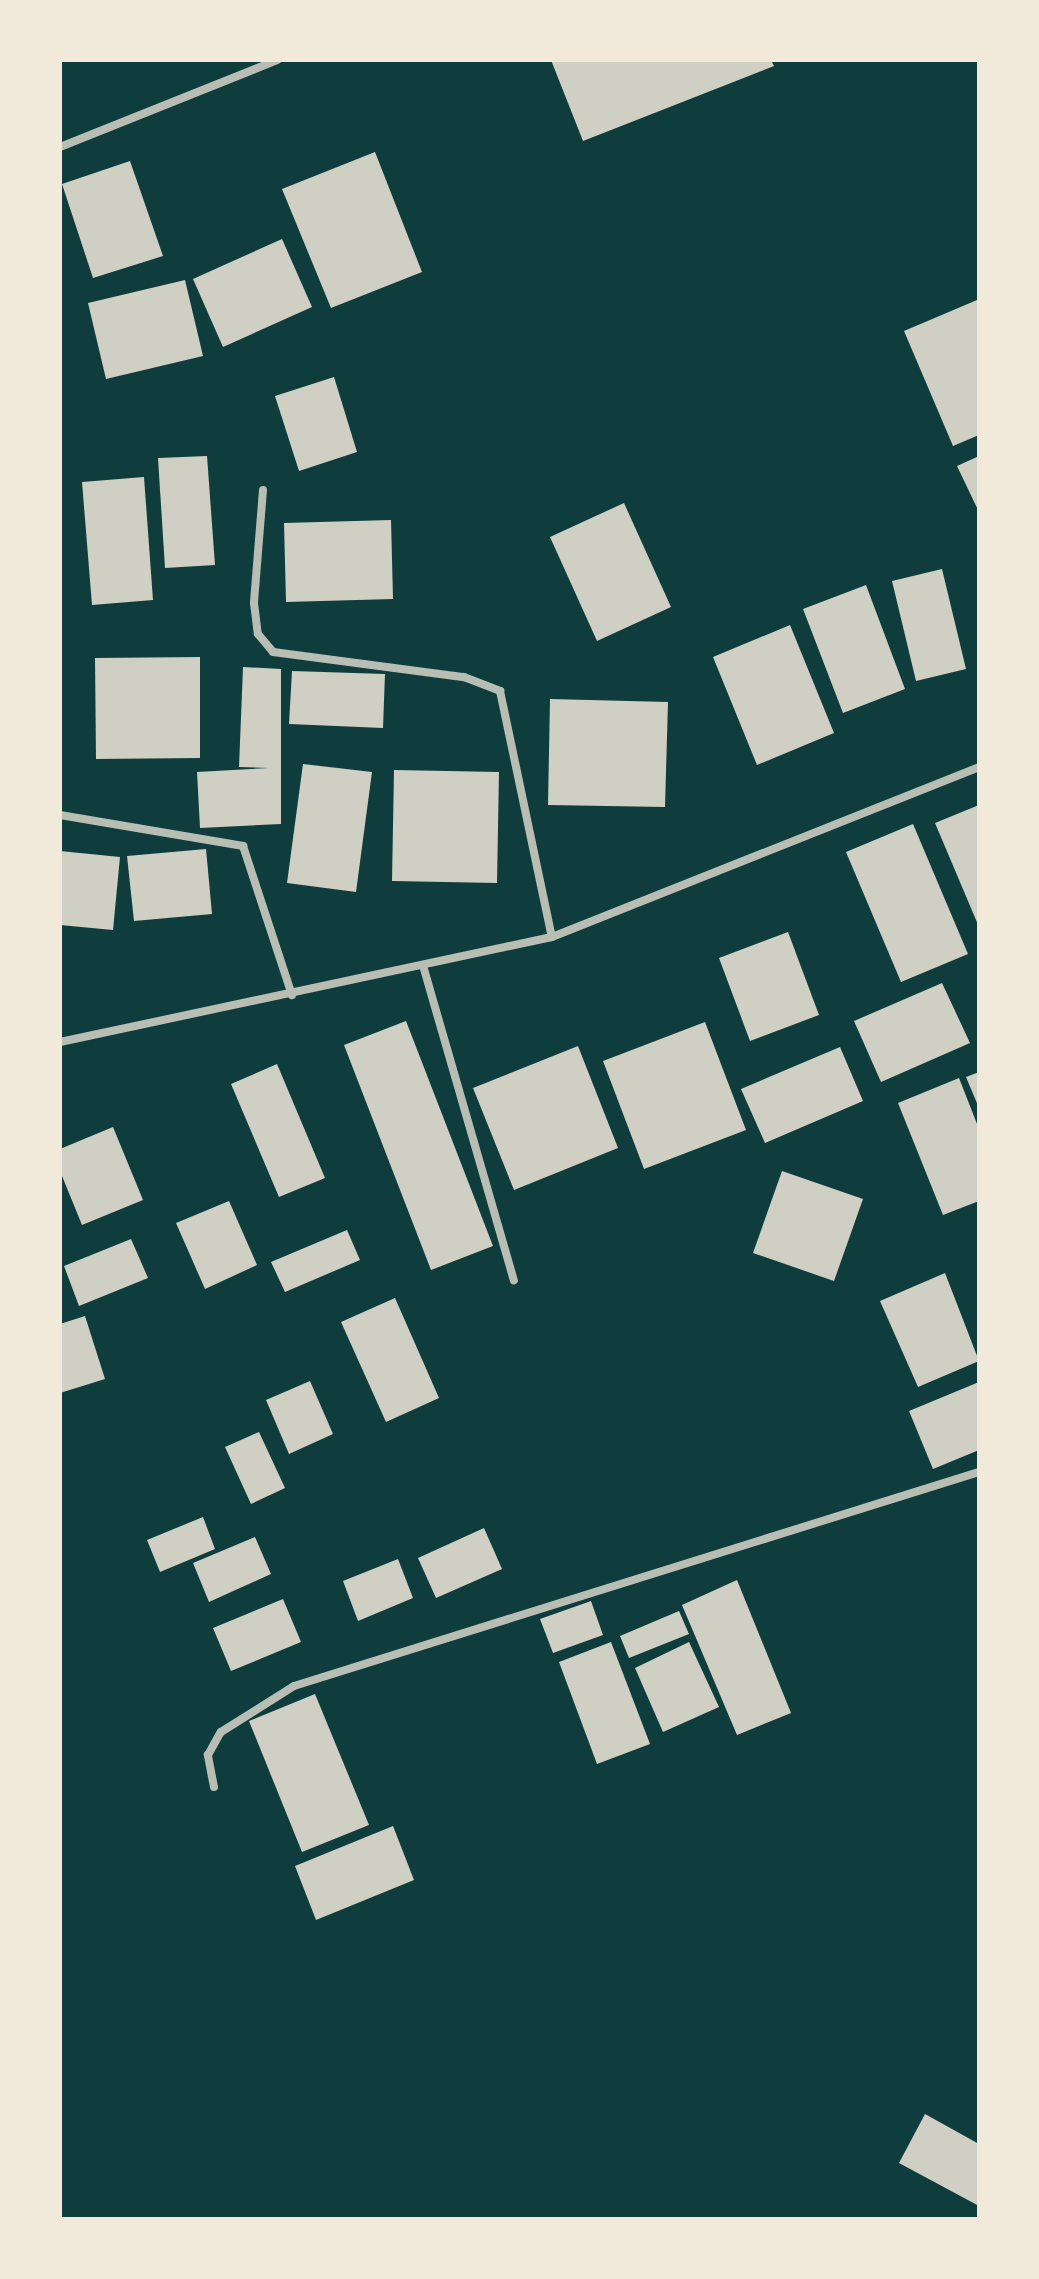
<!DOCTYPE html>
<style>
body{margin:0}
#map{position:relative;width:1039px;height:2279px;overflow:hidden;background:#0f3d3e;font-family:"PT Serif",serif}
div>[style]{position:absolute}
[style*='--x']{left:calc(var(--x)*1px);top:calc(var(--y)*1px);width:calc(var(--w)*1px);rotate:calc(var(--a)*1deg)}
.building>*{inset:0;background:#cfcfc3}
.minor>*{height:8px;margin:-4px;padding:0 4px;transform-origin:4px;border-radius:4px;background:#b8beb3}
span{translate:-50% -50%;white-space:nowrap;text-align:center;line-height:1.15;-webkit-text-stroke:8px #f1e9da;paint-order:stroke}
.frame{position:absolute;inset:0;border:62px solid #f1e9da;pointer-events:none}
</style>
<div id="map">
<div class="building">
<i style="clip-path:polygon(551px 60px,771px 60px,774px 66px,583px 141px)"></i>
<i style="clip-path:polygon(375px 152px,422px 272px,331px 308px,282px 189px)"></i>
<i style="clip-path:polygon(130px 161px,163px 256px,93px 278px,62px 184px)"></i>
<i style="clip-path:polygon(282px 239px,312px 307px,223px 347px,193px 279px)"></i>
<i style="clip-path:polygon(185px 280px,203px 356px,106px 379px,88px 303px)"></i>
<i style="clip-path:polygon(977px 300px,979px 435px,953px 446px,904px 331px)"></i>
<i style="clip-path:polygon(334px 377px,357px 452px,299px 471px,275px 396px)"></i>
<i style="clip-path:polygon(207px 456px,215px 565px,165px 568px,158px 458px)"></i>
<i style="clip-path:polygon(979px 456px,979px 512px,957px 466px)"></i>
<i style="clip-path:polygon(144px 477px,153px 600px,92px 605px,82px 482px)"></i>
<i style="clip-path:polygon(624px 503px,671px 607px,597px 641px,550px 537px)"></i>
<i style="clip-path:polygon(391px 520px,393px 599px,286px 602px,284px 523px)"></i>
<i style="clip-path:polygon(942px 569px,966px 669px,916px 681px,892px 581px)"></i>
<i style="clip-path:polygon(866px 585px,905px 689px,843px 713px,803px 609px)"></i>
<i style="clip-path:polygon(790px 625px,834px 733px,757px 765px,713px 657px)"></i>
<i style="clip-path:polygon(200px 657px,200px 758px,96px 759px,95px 658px)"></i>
<i style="clip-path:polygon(243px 667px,281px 669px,281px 824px,200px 828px,197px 772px,269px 768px,239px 767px)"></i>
<i style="clip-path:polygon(292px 671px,385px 674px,383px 728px,289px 724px)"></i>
<i style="clip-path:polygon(550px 699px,668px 702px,665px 807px,548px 805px)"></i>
<i style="clip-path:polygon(303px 764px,372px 772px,356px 892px,287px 883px)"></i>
<i style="clip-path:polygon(394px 770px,499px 772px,497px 883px,392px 881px)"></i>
<i style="clip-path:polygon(979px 805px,979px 927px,935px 823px)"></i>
<i style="clip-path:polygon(913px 824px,968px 954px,901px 982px,846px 852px)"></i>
<i style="clip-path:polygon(206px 849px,212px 914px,134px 921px,127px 856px)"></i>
<i style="clip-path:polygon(60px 851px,120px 857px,113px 930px,60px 925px)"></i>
<i style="clip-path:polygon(788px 932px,819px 1015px,750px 1041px,719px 958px)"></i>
<i style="clip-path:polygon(942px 983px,970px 1043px,881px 1082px,854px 1021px)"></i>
<i style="clip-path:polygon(406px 1021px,493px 1246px,431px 1270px,344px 1045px)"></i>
<i style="clip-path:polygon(705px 1022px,746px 1130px,644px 1169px,603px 1061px)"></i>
<i style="clip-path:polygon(578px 1046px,618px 1148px,514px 1190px,473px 1088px)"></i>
<i style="clip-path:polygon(840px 1047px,863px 1101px,765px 1143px,741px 1089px)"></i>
<i style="clip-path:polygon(277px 1064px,325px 1178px,279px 1197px,231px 1084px)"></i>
<i style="clip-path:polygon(979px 1072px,979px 1108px,966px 1077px)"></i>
<i style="clip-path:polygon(959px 1078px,979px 1129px,979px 1201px,943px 1215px,898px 1103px)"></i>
<i style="clip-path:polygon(113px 1127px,143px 1200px,82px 1225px,60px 1171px,60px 1149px)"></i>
<i style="clip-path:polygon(782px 1171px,863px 1199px,834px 1281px,753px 1253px)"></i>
<i style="clip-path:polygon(229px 1201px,257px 1265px,205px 1289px,176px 1223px)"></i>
<i style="clip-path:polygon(347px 1230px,360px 1260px,285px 1292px,271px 1262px)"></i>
<i style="clip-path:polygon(131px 1239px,148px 1278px,79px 1306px,64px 1266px)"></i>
<i style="clip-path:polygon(945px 1273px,979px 1361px,918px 1387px,880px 1301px)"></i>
<i style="clip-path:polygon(395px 1298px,439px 1398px,386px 1422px,341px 1322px)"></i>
<i style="clip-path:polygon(85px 1316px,105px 1379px,60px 1393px,60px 1324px)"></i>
<i style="clip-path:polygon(310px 1381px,333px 1434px,289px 1454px,266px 1400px)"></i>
<i style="clip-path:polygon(979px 1382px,979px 1450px,933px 1469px,909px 1411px)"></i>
<i style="clip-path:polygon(259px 1432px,285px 1488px,251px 1504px,225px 1447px)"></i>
<i style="clip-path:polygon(203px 1517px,215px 1549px,160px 1572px,147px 1540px)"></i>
<i style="clip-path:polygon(484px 1528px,502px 1569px,436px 1598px,418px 1558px)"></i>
<i style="clip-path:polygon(255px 1537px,271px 1574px,209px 1602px,193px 1563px)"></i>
<i style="clip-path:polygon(398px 1559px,413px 1598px,358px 1621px,343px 1581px)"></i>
<i style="clip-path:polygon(737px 1580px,791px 1713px,737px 1735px,682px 1605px)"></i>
<i style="clip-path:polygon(283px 1599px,301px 1642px,231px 1671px,213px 1628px)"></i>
<i style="clip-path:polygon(591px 1601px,603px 1635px,553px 1653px,540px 1619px)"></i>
<i style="clip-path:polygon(679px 1611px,689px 1634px,629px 1658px,620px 1636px)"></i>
<i style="clip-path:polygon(611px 1642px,650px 1744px,597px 1764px,559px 1662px)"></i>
<i style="clip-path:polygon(689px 1642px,719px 1707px,663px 1732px,635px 1668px)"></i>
<i style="clip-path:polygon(315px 1694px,369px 1825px,302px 1852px,249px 1721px)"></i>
<i style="clip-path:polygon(393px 1826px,414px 1880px,316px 1920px,295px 1866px)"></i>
<i style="clip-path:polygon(925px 2114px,979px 2144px,979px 2206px,899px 2163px)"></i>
</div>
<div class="minor">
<i style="--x:60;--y:147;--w:234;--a:-21.8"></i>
<i style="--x:263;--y:490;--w:113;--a:94.6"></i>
<i style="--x:254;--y:603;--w:31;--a:83"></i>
<i style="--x:258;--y:634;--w:23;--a:50"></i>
<i style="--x:273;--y:652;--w:193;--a:7.5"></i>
<i style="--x:464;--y:677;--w:39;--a:21"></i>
<i style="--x:500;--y:691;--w:251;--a:78.1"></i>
<i style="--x:60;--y:815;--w:186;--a:9.6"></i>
<i style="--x:243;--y:846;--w:157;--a:71.8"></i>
<i style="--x:424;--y:969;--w:324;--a:73.9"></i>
<i style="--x:60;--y:1042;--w:503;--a:-12.05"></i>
<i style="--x:552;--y:937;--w:460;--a:-21.7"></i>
<i style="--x:214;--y:1787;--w:33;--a:-101"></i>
<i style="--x:208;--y:1755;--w:26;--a:-61"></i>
<i style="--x:221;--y:1732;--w:86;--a:-32.2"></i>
<i style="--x:294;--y:1686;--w:718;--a:-17.35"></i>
</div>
<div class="frame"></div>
</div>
